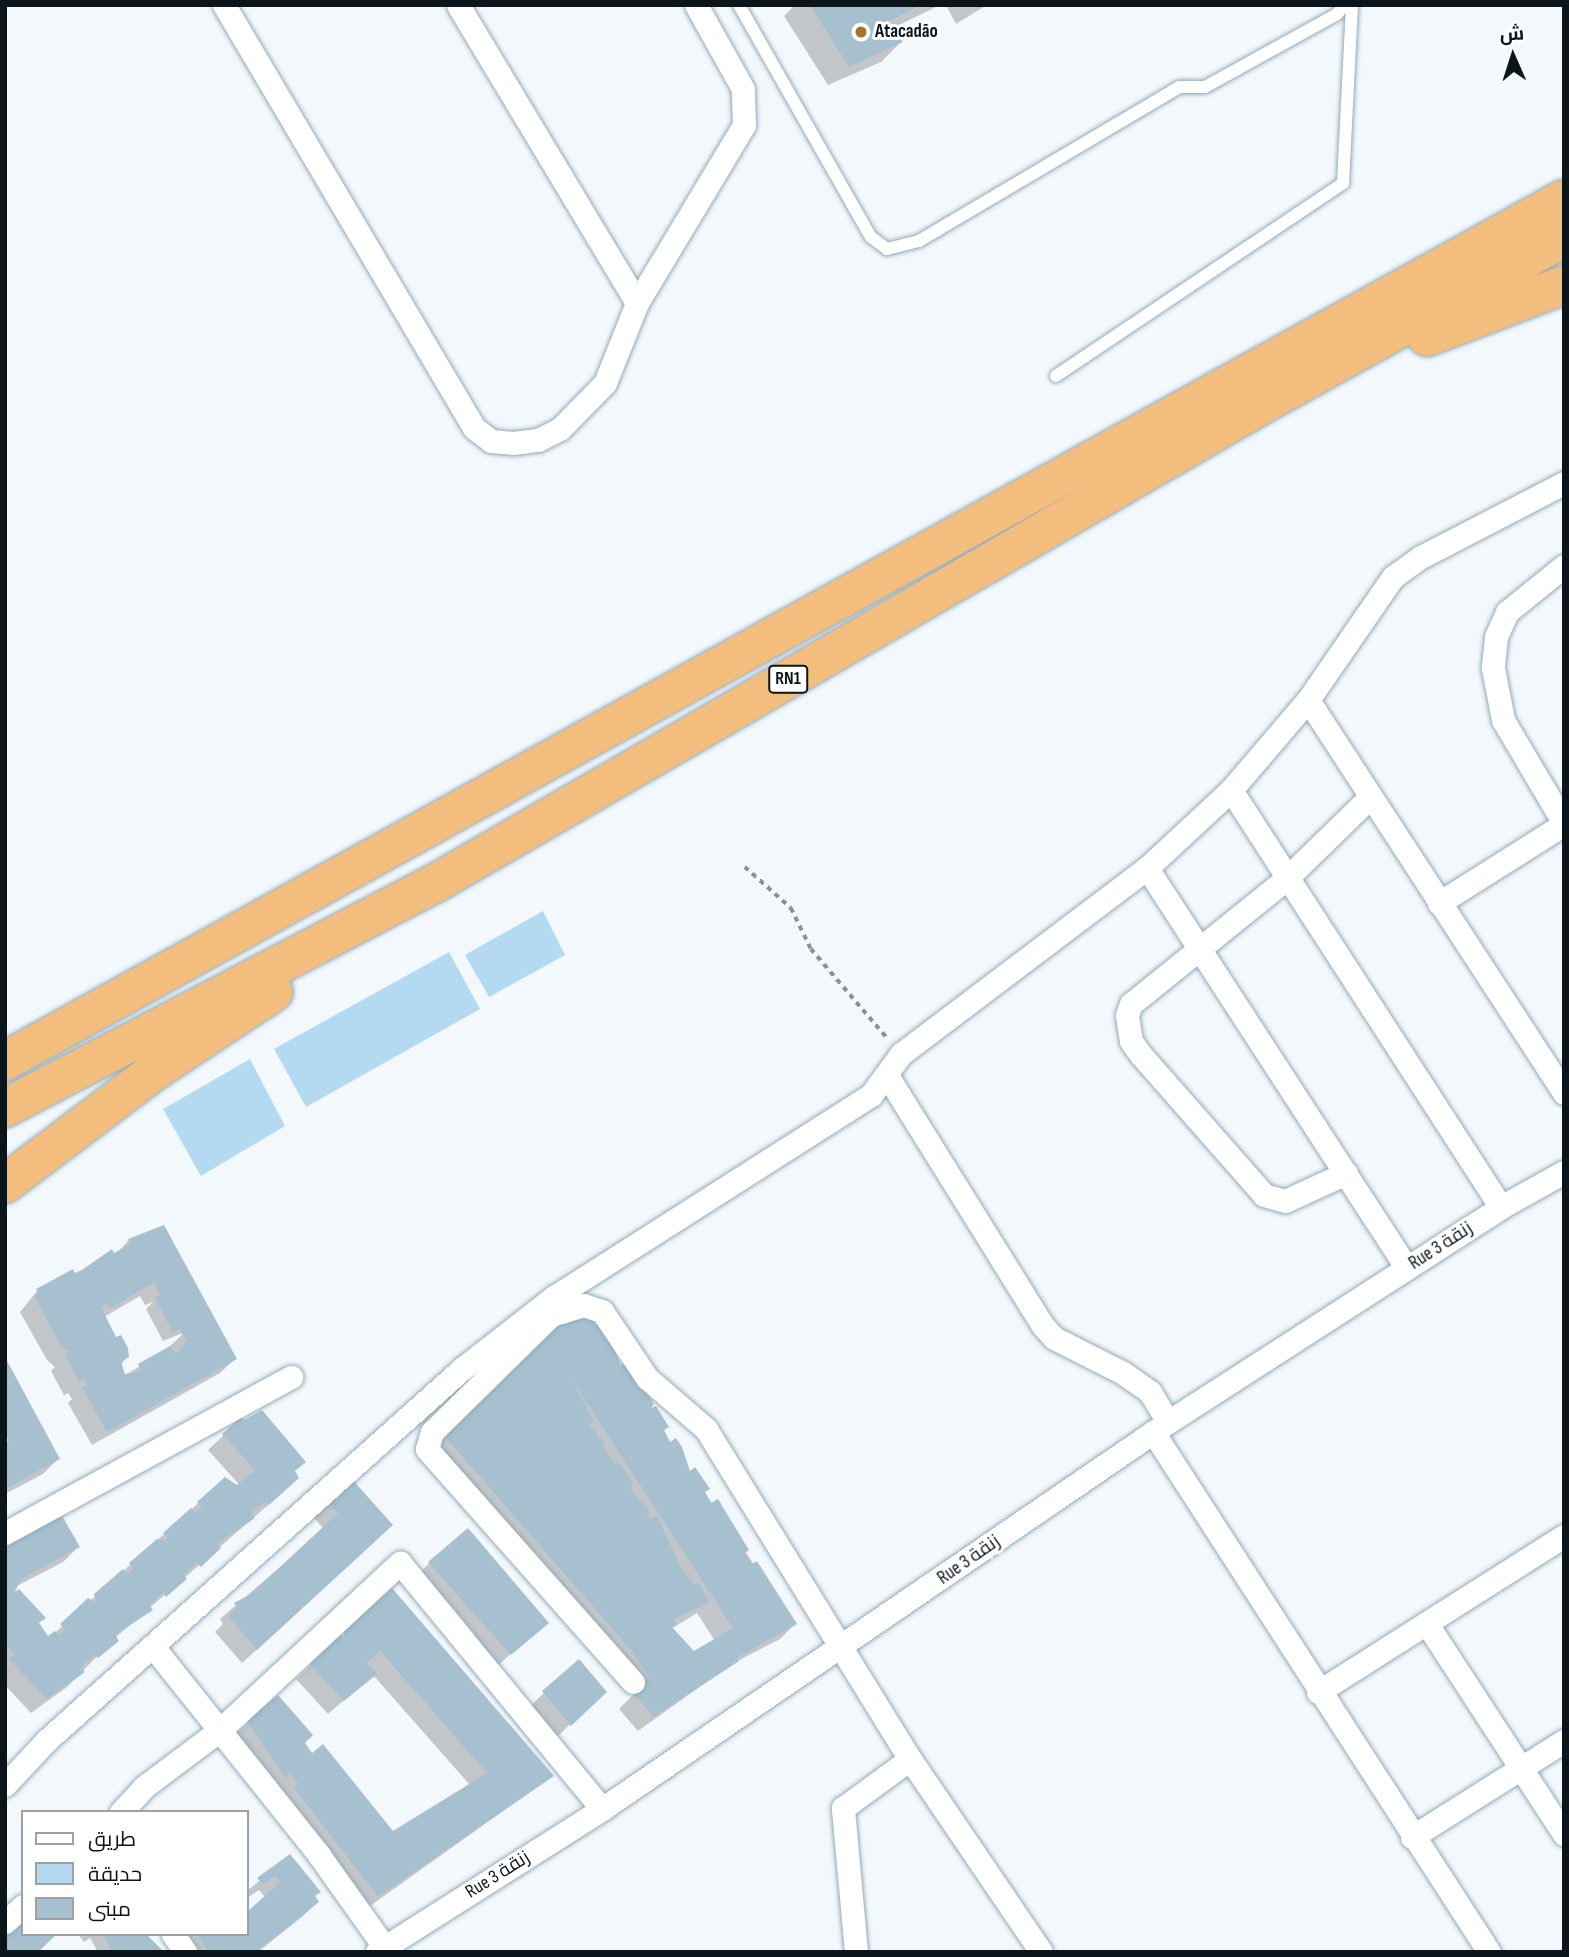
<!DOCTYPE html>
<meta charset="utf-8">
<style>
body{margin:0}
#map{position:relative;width:1569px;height:1957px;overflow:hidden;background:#f3f8fc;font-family:"Sofia Sans Condensed",Cairo,sans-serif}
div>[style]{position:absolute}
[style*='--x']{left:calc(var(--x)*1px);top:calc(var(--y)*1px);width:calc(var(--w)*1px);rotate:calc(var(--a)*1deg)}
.green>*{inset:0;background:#b3daf0}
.shadow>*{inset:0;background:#0003}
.building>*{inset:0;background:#a6c0cf}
.path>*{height:3.5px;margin-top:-1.75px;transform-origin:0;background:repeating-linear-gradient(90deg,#8a9296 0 5px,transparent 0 10px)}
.roads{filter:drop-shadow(0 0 2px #91abba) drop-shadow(0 0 2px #91abba)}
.lane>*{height:12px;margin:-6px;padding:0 6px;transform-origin:6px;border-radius:6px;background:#fff}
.street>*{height:23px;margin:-11.5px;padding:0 11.5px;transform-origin:11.5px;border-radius:11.5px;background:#fff}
.highway>*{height:38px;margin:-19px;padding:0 19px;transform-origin:19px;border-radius:19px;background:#f2bd7d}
.dots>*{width:19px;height:19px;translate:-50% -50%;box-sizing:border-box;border:4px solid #fff;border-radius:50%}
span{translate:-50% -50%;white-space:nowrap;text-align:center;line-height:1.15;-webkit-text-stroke:6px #fff;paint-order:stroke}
.shield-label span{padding:2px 5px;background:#fff;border:2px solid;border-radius:5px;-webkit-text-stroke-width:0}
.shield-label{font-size:18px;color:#0b151a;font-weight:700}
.poi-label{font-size:19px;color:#0b151a;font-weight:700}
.left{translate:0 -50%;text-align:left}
.street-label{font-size:19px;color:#0b151a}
.frame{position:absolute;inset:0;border:7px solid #0b151a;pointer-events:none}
.legend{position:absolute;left:21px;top:1810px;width:228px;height:126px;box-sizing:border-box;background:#fff;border:2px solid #9da1a3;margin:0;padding:9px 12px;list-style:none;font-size:21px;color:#0b151a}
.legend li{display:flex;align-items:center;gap:14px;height:35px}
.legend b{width:35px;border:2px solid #9da1a3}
.north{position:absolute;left:1478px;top:21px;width:70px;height:70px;-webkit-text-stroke:5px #fff;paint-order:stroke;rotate:357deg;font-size:19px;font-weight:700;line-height:28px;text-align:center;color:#0b151a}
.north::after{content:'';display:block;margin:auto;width:24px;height:32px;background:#0b151a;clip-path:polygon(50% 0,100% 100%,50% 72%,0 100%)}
</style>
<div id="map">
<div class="green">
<i style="clip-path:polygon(543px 911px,565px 955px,489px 997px,465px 955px)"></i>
<i style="clip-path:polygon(449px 952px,480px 1009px,306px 1107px,274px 1049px)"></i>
<i style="clip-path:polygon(250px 1059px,285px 1126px,201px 1176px,163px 1109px)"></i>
</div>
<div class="shadow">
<i style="clip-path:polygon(795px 5px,940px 5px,891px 29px,901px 42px,881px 62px,828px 85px,784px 16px)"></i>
<i style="clip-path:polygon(946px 5px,987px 5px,956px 24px)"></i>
<i style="clip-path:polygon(evenodd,129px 1240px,235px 1359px,220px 1373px,92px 1445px,68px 1403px,72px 1399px,68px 1393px,64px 1395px,51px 1371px,55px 1367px,47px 1360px,20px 1312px,37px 1291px,114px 1256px,129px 1240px,140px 1296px,145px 1305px,153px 1302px,146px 1309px,163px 1341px,185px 1332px,168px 1348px,124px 1376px,119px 1367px,127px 1357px,104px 1317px,140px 1296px)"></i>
<i style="clip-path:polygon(evenodd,562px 1323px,621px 1368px,645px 1412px,662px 1431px,795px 1624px,780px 1639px,730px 1665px,638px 1731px,619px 1709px,636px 1692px,427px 1447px,562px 1323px,697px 1613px,715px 1641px,692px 1656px,671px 1629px,697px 1613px)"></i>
<i style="clip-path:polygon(241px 1419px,294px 1472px,282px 1493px,115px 1638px,67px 1687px,31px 1713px,5px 1685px,5px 1550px,78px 1547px,63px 1562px,15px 1587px,10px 1600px,48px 1639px,225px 1479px,244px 1490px,208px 1450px)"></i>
<i style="clip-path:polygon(8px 1432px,58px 1459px,43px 1474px,5px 1494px)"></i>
<i style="clip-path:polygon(326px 1501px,376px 1540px,242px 1663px,215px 1632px,223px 1624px,220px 1619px,324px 1529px,312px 1516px)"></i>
<i style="clip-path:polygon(429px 1563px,546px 1623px,495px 1668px,469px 1638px,474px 1633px,446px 1600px,441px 1605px,415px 1578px)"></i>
<i style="clip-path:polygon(392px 1591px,552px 1776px,363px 1911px,233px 1737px,277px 1697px,311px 1756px,393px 1833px,470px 1785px,373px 1675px,328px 1714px,296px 1679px)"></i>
<i style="clip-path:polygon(604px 1691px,555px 1739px,529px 1707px,544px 1693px)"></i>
<i style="clip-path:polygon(289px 1856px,317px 1902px,302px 1917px,258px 1952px,185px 1952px,181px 1941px,188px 1934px,247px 1934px,247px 1915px,266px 1898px,259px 1890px,247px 1898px,247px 1891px)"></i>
<i style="clip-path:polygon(78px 1934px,144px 1934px,162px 1952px,98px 1952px,90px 1938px,84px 1942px)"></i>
</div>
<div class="building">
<i style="clip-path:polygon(810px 5px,921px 5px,887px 22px,903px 42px,849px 67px)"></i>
<i style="clip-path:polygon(evenodd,164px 1225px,237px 1359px,107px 1432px,82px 1387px,87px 1385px,83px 1379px,79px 1381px,65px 1355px,70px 1352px,61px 1346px,34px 1296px,39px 1293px,36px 1289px,73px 1269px,75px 1273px,82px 1270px,112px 1249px,114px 1253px,131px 1244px,128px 1239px,164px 1225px,155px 1282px,160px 1295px,155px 1298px,173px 1333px,179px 1329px,186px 1340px,179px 1351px,175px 1353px,170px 1346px,138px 1364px,142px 1371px,125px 1374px,121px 1362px,129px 1357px,128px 1348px,121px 1335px,116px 1337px,101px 1307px,108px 1304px,109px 1309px,155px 1282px)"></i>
<i style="clip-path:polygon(evenodd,584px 1309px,596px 1325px,601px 1321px,621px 1365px,627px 1362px,654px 1404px,651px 1408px,656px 1406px,669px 1427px,664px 1430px,670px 1442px,676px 1438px,682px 1447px,690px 1471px,695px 1467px,710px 1489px,705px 1492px,711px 1503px,718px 1499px,749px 1550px,745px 1553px,752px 1564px,757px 1561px,797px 1624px,737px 1658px,739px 1661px,654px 1717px,632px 1693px,650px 1677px,629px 1648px,440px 1431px,563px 1320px,566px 1325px,584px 1309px,570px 1377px,733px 1628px,694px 1651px,672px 1627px,676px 1624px,674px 1619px,710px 1602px,698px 1582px,694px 1584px,682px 1569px,657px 1516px,651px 1519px,647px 1515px,650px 1512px,631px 1491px,633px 1483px,619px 1462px,615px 1464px,602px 1444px,606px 1442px,597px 1437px,596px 1428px,592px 1430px,589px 1424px,594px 1421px,570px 1377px)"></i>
<i style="clip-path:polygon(5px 1357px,60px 1459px,5px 1489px,5px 1443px,9px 1441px,5px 1434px)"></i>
<i style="clip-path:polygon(262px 1410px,306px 1462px,295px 1471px,299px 1478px,269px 1505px,265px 1502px,251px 1513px,255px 1518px,217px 1544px,221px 1548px,201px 1567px,197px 1563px,184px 1575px,187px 1579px,166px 1597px,163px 1593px,149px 1605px,153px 1610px,115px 1635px,119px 1641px,98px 1658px,95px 1655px,81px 1667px,85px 1672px,47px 1699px,9px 1659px,15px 1654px,5px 1644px,5px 1545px,61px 1514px,80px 1547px,21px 1579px,15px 1592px,19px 1589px,46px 1618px,39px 1623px,48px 1636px,55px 1631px,59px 1635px,65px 1630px,60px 1624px,88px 1598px,96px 1602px,94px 1594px,123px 1569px,128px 1574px,134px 1568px,129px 1563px,157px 1539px,165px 1541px,168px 1538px,163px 1533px,191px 1508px,196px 1512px,202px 1507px,197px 1502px,225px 1477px,237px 1485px,255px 1470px,222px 1434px,241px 1417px,244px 1420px)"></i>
<i style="clip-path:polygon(351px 1478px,393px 1525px,257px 1650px,228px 1616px,237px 1607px,234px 1603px,251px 1594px,338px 1513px,325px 1500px)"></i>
<i style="clip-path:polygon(468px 1528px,549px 1623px,511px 1655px,428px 1562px)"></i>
<i style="clip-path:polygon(392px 1588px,554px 1776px,378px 1897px,294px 1788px,298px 1784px,290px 1772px,285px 1777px,247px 1721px,278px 1695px,313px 1735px,305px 1743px,312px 1753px,323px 1744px,393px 1831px,487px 1773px,380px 1651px,367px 1663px,377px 1674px,344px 1701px,309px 1663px,341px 1634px,344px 1637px,344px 1630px)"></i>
<i style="clip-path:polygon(579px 1659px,607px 1692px,571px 1726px,542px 1691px)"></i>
<i style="clip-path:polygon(290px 1854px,321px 1892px,315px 1896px,319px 1902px,256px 1952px,208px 1952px,198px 1937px,200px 1934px,247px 1934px,247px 1912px,280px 1882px,275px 1876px,263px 1884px,257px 1878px)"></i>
<i style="clip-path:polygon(23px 1912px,23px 1934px,57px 1934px,38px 1952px,5px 1952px,5px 1929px,9px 1933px)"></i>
<i style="clip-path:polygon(104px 1934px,146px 1934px,164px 1952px,112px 1952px)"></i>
</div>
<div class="path">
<i style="--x:745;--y:867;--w:62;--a:41.7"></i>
<i style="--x:791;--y:908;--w:46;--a:64"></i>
<i style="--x:811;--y:949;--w:118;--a:49.5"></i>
</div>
<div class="roads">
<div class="lane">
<i style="--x:739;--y:5;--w:267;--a:60.4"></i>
<i style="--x:871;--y:237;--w:20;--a:37"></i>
<i style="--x:887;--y:249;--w:33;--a:-14"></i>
<i style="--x:919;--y:241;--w:302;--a:-30.6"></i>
<i style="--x:1179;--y:87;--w:26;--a:0"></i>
<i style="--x:1205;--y:87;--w:151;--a:-28.9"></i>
<i style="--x:1337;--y:14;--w:12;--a:-48"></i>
<i style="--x:1056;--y:376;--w:346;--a:-33.9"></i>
<i style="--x:1343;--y:183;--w:178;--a:-87.1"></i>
</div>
<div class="street">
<i style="--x:224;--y:5;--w:491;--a:59.4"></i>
<i style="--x:474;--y:428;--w:21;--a:37"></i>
<i style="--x:491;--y:441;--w:22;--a:5"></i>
<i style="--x:513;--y:443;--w:25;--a:-7"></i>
<i style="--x:538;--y:440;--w:25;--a:-27"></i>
<i style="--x:560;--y:429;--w:64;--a:-45.6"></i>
<i style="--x:605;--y:383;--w:86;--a:-68.2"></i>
<i style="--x:637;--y:303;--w:208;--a:-59"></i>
<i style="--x:744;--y:125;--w:36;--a:-92"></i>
<i style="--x:743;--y:89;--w:96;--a:-119.2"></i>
<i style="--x:458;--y:5;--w:348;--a:59"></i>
<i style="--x:1564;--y:566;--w:73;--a:141.1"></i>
<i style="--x:1507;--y:612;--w:27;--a:114"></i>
<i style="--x:1496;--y:637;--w:31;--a:96"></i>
<i style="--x:1493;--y:668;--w:53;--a:79.1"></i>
<i style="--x:1503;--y:720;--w:120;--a:59.4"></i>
<i style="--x:1308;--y:700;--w:469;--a:56.9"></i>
<i style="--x:1231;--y:790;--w:497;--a:57.1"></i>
<i style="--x:1147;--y:868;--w:477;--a:57"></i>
<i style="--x:1439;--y:903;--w:148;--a:-32.3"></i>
<i style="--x:888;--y:1077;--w:293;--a:58.1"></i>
<i style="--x:1043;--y:1326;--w:16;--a:47"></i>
<i style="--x:1054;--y:1338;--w:77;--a:26.9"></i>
<i style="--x:1123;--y:1373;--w:33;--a:35"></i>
<i style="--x:1150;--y:1392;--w:35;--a:59"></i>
<i style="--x:1346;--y:1173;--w:67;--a:155.3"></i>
<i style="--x:1285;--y:1201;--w:22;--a:-164"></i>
<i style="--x:1264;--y:1195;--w:186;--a:-131.3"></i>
<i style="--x:1141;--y:1055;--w:17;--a:-126"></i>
<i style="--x:1131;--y:1041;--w:26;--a:-99"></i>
<i style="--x:1127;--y:1015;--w:12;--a:-70"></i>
<i style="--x:1131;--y:1004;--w:201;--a:-38.9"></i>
<i style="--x:1287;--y:878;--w:115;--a:-44.3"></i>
<i style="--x:1153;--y:1432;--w:619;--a:57.13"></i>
<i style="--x:5;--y:1533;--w:326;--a:-28.6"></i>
<i style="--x:1427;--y:1624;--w:251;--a:56.9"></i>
<i style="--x:154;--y:1648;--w:265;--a:51.4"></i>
<i style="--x:319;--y:1855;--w:119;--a:54.6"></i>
<i style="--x:633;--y:1682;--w:311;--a:-131.5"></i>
<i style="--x:427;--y:1449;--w:18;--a:-74"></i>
<i style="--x:432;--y:1432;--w:167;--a:-44.5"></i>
<i style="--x:551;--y:1315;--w:34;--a:-17"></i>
<i style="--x:583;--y:1305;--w:20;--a:18"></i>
<i style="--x:602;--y:1311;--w:81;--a:56.1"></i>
<i style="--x:647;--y:1378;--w:78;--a:40.8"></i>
<i style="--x:706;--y:1429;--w:388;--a:58.3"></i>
<i style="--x:910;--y:1759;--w:233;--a:55.8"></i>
<i style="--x:1318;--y:1692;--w:291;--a:-32.4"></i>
<i style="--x:5;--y:1785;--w:62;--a:-47"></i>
<i style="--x:47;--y:1740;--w:558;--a:-41.8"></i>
<i style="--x:463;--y:1368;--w:115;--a:-38"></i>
<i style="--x:554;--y:1297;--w:376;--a:-32.5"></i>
<i style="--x:871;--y:1095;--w:51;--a:-53.8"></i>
<i style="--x:901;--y:1054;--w:308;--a:-37.1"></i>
<i style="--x:1147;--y:868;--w:115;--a:-42.9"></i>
<i style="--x:1231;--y:790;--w:118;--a:-49.5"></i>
<i style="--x:1308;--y:700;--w:150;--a:-55.4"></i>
<i style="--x:1393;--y:577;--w:34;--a:-36"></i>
<i style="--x:1421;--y:557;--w:161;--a:-27.4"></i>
<i style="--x:121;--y:1812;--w:34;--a:-47"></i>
<i style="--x:144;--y:1787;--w:95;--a:-36.9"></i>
<i style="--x:220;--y:1730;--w:246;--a:-42.9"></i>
<i style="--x:400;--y:1563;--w:318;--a:50.6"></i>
<i style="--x:1412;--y:1837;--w:180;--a:-32.3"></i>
<i style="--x:5;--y:1922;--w:24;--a:-42"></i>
<i style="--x:173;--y:1934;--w:22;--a:56"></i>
<i style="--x:377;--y:1952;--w:267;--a:-32.4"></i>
<i style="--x:602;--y:1809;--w:686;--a:-34.36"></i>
<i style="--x:1168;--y:1422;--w:396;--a:-32.8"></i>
<i style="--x:1501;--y:1207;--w:72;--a:-29.1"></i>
<i style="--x:856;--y:1952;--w:145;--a:-95.2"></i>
<i style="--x:843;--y:1808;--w:83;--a:-36.2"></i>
</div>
<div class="highway">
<i style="--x:1427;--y:337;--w:147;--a:-20.8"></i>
<i style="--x:5;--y:1061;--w:1781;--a:-28.94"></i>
<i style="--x:5;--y:1108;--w:484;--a:-27.6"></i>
<i style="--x:434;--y:884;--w:968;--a:-30.06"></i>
<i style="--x:1272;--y:399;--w:333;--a:-28.9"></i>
<i style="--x:5;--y:1184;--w:189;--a:-37.1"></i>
<i style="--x:156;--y:1070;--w:141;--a:-33.5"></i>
</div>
</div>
<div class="dots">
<i style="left:861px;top:32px;background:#a6722a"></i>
</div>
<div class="shield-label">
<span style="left:788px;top:679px">RN1</span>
</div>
<div class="poi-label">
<span class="left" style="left:875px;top:32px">Atacadão</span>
</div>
<div class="street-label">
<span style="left:1441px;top:1246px;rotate:-33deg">Rue 3 زنقة</span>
<span style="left:969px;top:1560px;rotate:-35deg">Rue 3 زنقة</span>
<span style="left:498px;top:1875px;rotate:-32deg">Rue 3 زنقة</span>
</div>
<div class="frame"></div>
<ul class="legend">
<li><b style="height:9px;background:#fff"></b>طريق</li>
<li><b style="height:19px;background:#b3daf0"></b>حديقة</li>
<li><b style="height:19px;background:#a6c0cf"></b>مبنى</li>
</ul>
<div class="north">ش</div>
</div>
